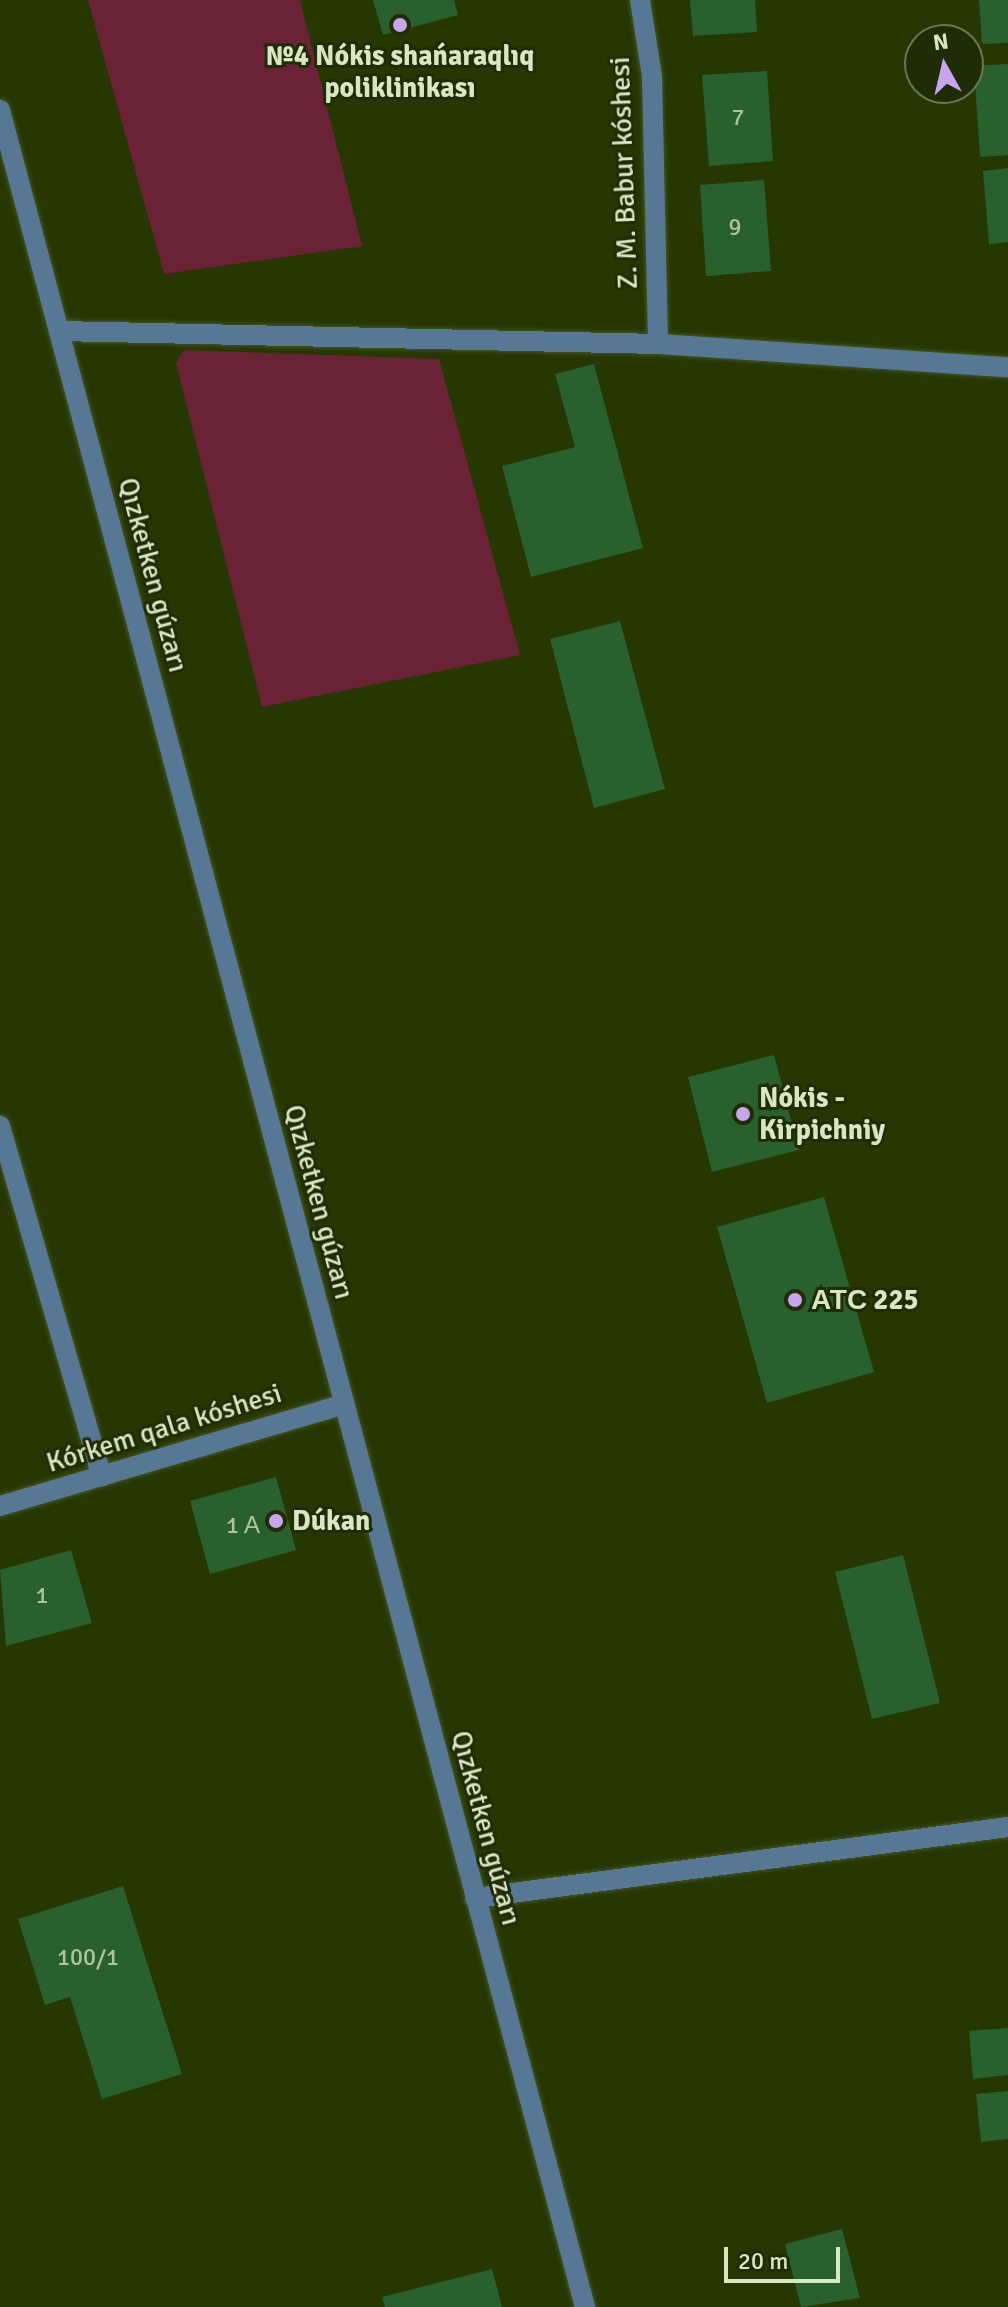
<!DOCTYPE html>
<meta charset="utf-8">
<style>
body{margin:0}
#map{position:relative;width:1008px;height:2307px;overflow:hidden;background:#273700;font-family:Signika,sans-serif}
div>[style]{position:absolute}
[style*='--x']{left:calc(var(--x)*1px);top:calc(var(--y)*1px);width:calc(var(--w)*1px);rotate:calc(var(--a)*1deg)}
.green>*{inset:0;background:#6a2237}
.building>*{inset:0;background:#28602e}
.roads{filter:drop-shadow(0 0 2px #43531f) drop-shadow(0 0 2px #43531f)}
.minor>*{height:20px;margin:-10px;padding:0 10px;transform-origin:10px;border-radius:10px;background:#577894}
.dots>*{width:22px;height:22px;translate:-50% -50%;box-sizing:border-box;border:4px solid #202c06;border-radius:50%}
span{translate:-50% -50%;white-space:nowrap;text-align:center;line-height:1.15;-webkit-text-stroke:6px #202c06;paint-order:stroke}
.number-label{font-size:24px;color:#acc59e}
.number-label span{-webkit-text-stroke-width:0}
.poi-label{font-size:28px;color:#d8e7c3;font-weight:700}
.left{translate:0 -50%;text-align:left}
.street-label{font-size:28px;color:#d8e7c3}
.north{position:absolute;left:904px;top:24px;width:80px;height:80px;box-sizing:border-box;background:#202c06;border:2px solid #6a7752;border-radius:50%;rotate:352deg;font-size:22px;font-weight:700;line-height:32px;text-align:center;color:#d8e7c3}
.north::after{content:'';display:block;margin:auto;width:28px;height:36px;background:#c8a6ef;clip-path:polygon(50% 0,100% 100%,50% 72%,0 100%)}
.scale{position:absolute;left:724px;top:2247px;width:116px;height:36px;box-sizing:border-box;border:4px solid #d8e7c3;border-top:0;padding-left:10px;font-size:24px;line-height:28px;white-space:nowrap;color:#d8e7c3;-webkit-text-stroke:6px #202c06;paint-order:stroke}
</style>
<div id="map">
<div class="green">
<i style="clip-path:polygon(88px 0,300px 0,362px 246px,164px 274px)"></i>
<i style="clip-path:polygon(184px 350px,439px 359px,520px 655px,262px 707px,176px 363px)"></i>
</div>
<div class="building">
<i style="clip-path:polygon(373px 0,454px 0,458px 15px,383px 35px)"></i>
<i style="clip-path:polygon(690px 0,755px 0,757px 32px,693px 36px)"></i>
<i style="clip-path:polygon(979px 0,1008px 0,1008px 43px,982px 44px)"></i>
<i style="clip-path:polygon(1008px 64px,1008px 155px,980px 157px,974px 66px)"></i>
<i style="clip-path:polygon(767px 71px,773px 161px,709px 166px,702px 75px)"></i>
<i style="clip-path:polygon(1008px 168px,1008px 242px,989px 244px,983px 171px)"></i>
<i style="clip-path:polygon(764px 180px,771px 271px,706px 276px,700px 185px)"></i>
<i style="clip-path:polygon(594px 364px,643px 548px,531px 577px,502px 466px,575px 447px,555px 374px)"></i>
<i style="clip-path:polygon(620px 621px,665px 789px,594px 808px,550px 639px)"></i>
<i style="clip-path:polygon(774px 1055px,799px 1150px,712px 1172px,688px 1077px)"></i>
<i style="clip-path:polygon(824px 1197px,874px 1372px,767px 1403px,717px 1227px)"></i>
<i style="clip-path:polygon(276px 1477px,296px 1550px,210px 1574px,190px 1501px)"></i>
<i style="clip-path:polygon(71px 1550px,92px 1623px,6px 1646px,0 1570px)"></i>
<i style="clip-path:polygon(903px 1555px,940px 1703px,872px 1719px,835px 1572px)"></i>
<i style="clip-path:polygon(123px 1886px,182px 2074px,102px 2099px,70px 1997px,45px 2005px,18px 1919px)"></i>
<i style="clip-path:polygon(1008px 2028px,1008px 2075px,973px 2079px,969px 2031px)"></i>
<i style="clip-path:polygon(1008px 2091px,1008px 2139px,981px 2142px,976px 2094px)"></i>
<i style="clip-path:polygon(842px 2229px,860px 2298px,801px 2307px,785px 2244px)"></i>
<i style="clip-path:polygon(492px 2269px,502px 2307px,385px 2307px,382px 2297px)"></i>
</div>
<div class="roads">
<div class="minor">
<i style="--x:640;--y:0;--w:78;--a:81.1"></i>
<i style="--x:652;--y:77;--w:267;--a:88.7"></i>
<i style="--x:0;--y:110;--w:2274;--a:75.09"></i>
<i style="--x:59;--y:331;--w:599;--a:1.24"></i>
<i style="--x:658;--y:344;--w:351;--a:3.8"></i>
<i style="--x:0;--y:1126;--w:365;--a:73.8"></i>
<i style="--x:0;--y:1506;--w:359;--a:-16.5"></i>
<i style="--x:475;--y:1898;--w:538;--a:-7.59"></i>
</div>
</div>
<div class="dots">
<i style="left:400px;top:25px;background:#c8a6ef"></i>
<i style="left:743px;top:1114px;background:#c8a6ef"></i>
<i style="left:795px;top:1300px;background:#c8a6ef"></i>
<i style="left:276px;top:1521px;background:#c8a6ef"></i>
</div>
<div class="number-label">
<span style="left:738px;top:118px">7</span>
<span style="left:735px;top:228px">9</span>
<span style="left:243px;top:1526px">1 А</span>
<span style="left:42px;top:1596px">1</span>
<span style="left:88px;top:1958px">100/1</span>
</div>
<div class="poi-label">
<span style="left:400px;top:72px">№4 Nókis shańaraqlıq<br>poliklinikası</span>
<span class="left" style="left:759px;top:1114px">Nókis -<br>Kirpichniy</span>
<span class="left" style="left:811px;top:1300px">АТС 225</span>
<span class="left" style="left:292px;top:1521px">Dúkan</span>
</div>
<div class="street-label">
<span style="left:624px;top:173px;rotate:-92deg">Z. M. Babur kóshesi</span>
<span style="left:153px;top:575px;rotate:75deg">Qızketken gúzarı</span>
<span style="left:319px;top:1202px;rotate:75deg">Qızketken gúzarı</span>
<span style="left:164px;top:1428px;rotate:-17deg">Kórkem qala kóshesi</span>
<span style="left:486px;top:1828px;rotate:75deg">Qızketken gúzarı</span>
</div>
<div class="north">N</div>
<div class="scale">20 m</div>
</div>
